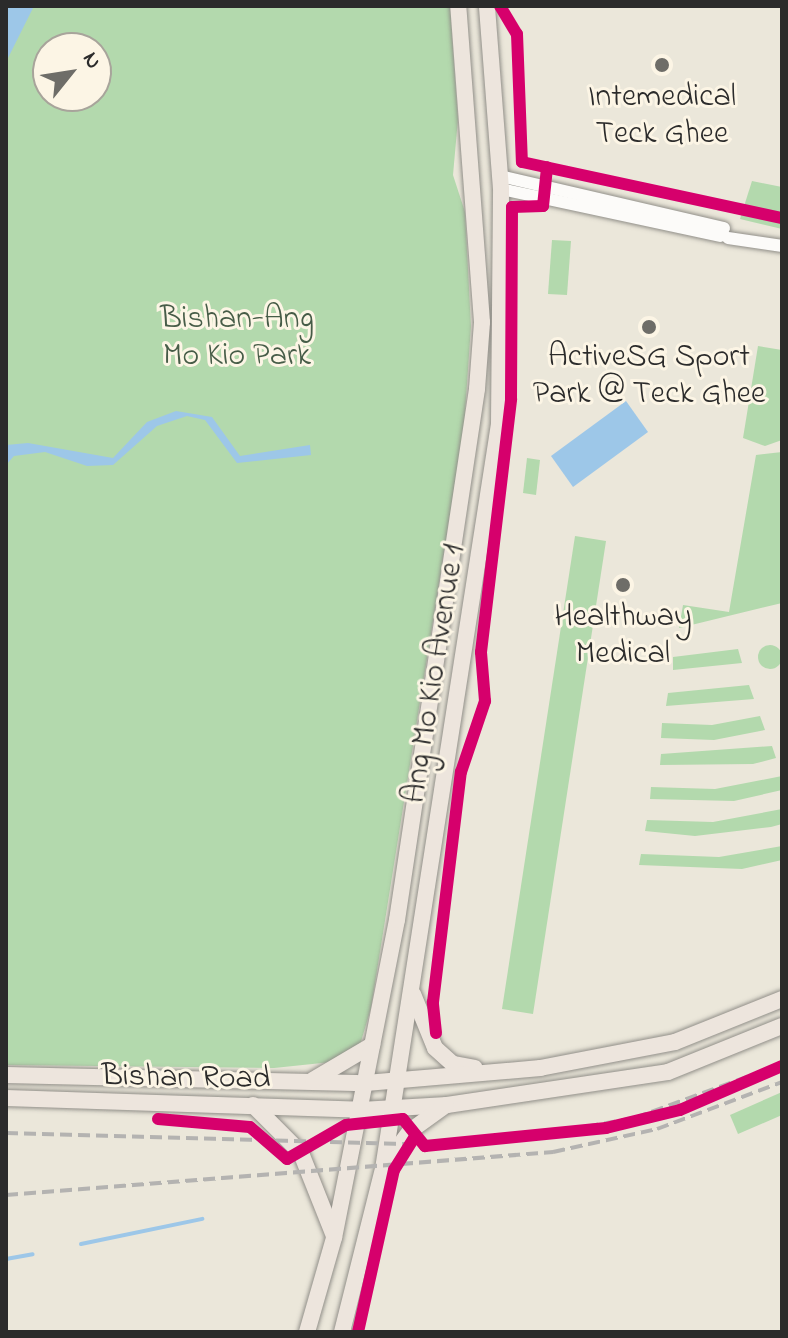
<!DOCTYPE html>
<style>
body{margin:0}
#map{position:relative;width:788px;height:1338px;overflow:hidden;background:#ebe7da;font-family:"Indie Flower",sans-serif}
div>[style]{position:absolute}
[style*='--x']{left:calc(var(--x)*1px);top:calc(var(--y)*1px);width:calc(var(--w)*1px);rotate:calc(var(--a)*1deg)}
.green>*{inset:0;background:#b3d9ad}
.round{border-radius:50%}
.water>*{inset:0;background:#9dc7e8}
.stream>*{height:4px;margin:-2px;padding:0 2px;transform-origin:2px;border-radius:2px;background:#9dc7e8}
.roads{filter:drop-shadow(0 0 2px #918f89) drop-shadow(0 0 2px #918f89)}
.minor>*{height:12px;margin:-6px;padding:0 6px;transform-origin:6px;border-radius:6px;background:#fcfbf9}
.major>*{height:16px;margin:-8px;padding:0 8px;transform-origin:8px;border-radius:8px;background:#ede5dd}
.rail>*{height:4px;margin-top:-2px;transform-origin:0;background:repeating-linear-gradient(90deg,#b4b3b1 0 12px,transparent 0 18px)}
.cycleway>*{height:12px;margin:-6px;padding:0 6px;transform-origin:6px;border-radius:6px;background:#d6006c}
.dots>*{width:22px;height:22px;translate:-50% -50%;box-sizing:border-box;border:4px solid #fcf5e5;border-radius:50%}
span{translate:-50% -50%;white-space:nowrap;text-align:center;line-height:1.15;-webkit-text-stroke:6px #fcf5e5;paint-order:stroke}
.poi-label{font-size:32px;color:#2b2b2b}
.park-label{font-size:32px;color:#465c47}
.street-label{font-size:32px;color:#2b2b2b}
.frame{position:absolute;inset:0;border:8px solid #2b2b2b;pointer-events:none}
.north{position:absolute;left:32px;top:32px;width:80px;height:80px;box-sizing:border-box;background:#fcf5e5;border:2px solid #a8a49b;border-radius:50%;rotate:60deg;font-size:22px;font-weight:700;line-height:32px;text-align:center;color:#2b2b2b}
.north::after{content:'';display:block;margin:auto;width:28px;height:36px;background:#6e6d68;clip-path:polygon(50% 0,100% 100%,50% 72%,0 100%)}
</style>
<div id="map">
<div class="green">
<i style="clip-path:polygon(evenodd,6px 6px,450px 6px,458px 119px,453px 175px,465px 212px,471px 326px,464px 427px,371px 1008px,357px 1055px,341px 1061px,274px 1068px,6px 1065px,6px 6px,48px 48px,96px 48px,96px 96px,48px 96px,48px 48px)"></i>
<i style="clip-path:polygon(752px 181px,782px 187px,782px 229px,740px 219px)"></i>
<i style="clip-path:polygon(552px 240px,571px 241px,567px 295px,548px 294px)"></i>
<i style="clip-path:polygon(758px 346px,782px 350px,782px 440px,765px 446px,743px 438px)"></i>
<i style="clip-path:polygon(782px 452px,782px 603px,679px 628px,683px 605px,729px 612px,756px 455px)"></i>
<i style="clip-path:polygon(527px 458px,540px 460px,536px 495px,523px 493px)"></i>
<i style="clip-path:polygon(575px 536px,606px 541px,533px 1014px,502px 1009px)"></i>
<i class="round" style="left:758px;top:645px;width:24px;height:24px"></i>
<i style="clip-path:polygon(738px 649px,742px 663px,673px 670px,673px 657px)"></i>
<i style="clip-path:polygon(749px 685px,754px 699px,666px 706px,668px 693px)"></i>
<i style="clip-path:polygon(760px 716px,765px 730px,714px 740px,661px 738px,662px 723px,712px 725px)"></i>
<i style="clip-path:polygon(772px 746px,776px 758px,753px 764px,660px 765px,661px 754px)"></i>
<i style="clip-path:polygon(782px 776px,782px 790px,734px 801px,650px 799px,651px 787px,715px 789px)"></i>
<i style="clip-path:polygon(782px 809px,782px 824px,771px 827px,695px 836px,645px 831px,647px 820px,713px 822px)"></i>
<i style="clip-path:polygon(782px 846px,782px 860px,742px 869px,639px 865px,641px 854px,719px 857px)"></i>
<i style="clip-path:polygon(782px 1092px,782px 1115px,738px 1134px,730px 1115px)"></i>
</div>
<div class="water">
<i style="clip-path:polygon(6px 6px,34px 6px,6px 62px)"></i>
<i style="clip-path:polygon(626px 401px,648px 432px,573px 487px,551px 456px)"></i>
<i style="clip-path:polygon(176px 411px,212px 417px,240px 456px,310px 445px,311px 455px,237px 463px,205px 420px,187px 416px,157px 426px,113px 465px,87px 466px,45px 452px,14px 456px,6px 465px,6px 445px,28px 443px,113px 458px,147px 422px)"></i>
</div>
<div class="stream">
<i style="--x:81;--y:1244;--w:124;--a:-11.7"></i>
<i style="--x:6;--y:1259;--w:27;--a:-10"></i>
</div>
<div class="roads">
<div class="minor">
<i style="--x:500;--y:176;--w:230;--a:13.1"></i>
<i style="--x:501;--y:189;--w:224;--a:12.1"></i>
<i style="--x:728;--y:238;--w:55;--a:8.4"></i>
</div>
<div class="major">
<i style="--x:413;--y:994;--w:58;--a:67.8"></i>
<i style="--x:435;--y:1048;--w:24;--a:42"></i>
<i style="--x:453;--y:1064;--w:22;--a:10"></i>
<i style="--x:6;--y:1075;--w:360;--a:1.3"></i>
<i style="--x:366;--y:1083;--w:175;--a:-4.9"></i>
<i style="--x:540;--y:1068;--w:137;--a:-10.9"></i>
<i style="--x:675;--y:1042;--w:115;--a:-21.9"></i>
<i style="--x:313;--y:1080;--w:69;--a:-30.7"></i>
<i style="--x:6;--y:1098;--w:355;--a:1.9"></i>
<i style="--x:361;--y:1110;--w:86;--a:-3.3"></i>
<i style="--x:447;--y:1105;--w:223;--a:-8.5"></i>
<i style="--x:668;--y:1072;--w:123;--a:-22"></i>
<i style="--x:253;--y:1105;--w:68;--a:45"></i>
<i style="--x:301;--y:1153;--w:89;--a:68.3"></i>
<i style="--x:386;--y:1164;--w:41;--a:-54"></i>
<i style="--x:410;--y:1131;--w:44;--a:-35.8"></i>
<i style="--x:307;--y:1332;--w:98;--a:-74"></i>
<i style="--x:334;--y:1238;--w:324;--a:-78.8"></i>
<i style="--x:397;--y:920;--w:537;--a:-81.43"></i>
<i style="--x:477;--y:389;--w:67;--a:-85.7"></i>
<i style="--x:482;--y:322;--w:317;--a:-94.3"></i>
<i style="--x:342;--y:1332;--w:168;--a:-75.9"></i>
<i style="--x:383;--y:1169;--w:754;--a:-81.15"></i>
<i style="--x:499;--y:424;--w:235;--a:-89.5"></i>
<i style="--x:501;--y:189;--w:184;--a:-94.4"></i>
</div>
</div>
<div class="rail">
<i style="--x:6;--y:1133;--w:397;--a:1.6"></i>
<i style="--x:403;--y:1144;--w:130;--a:-3.5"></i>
<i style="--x:533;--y:1136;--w:104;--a:-10"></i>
<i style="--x:635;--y:1118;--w:157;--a:-20.2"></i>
<i style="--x:6;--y:1195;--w:549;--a:-4.49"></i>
<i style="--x:553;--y:1152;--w:107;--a:-12.5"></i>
<i style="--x:657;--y:1129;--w:134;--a:-20.6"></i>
</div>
<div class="cycleway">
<i style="--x:500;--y:6;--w:33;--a:59"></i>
<i style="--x:517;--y:34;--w:128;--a:87.8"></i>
<i style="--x:522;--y:162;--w:266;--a:12.2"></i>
<i style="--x:436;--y:1033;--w:31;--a:-96"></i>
<i style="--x:433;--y:1002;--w:232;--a:-83.1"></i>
<i style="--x:461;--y:772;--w:75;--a:-71.3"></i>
<i style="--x:485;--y:701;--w:49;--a:-94.7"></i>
<i style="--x:481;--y:652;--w:255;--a:-83.2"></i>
<i style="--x:511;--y:399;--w:192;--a:-89.7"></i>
<i style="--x:512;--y:207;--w:31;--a:-2"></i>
<i style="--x:543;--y:206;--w:39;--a:-84"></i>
<i style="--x:158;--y:1119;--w:92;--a:5"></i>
<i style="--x:250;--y:1127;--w:49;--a:40.9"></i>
<i style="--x:287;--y:1159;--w:68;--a:-30"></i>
<i style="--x:346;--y:1125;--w:57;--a:-6"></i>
<i style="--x:403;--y:1119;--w:35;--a:51"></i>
<i style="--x:425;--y:1146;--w:182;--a:-5.7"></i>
<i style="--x:606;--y:1128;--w:76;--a:-13.7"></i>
<i style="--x:680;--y:1110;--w:111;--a:-23.3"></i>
<i style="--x:358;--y:1332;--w:166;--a:-77.5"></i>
<i style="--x:394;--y:1170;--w:39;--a:-58"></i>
</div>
<div class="dots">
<i style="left:662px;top:65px;background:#6e6d68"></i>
<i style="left:649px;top:327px;background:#6e6d68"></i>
<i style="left:623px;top:585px;background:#6e6d68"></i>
</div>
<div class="poi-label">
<span style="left:662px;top:117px">Intemedical<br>Teck Ghee</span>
<span style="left:649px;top:377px">ActiveSG Sport<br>Park @ Teck Ghee</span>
<span style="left:623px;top:637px">Healthway<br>Medical</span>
</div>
<div class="park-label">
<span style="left:237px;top:339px">Bishan-Ang<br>Mo Kio Park</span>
</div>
<div class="street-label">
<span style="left:436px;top:674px;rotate:-81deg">Ang Mo Kio Avenue 1</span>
<span style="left:186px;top:1079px;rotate:1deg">Bishan Road</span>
</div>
<div class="frame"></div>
<div class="north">N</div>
</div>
